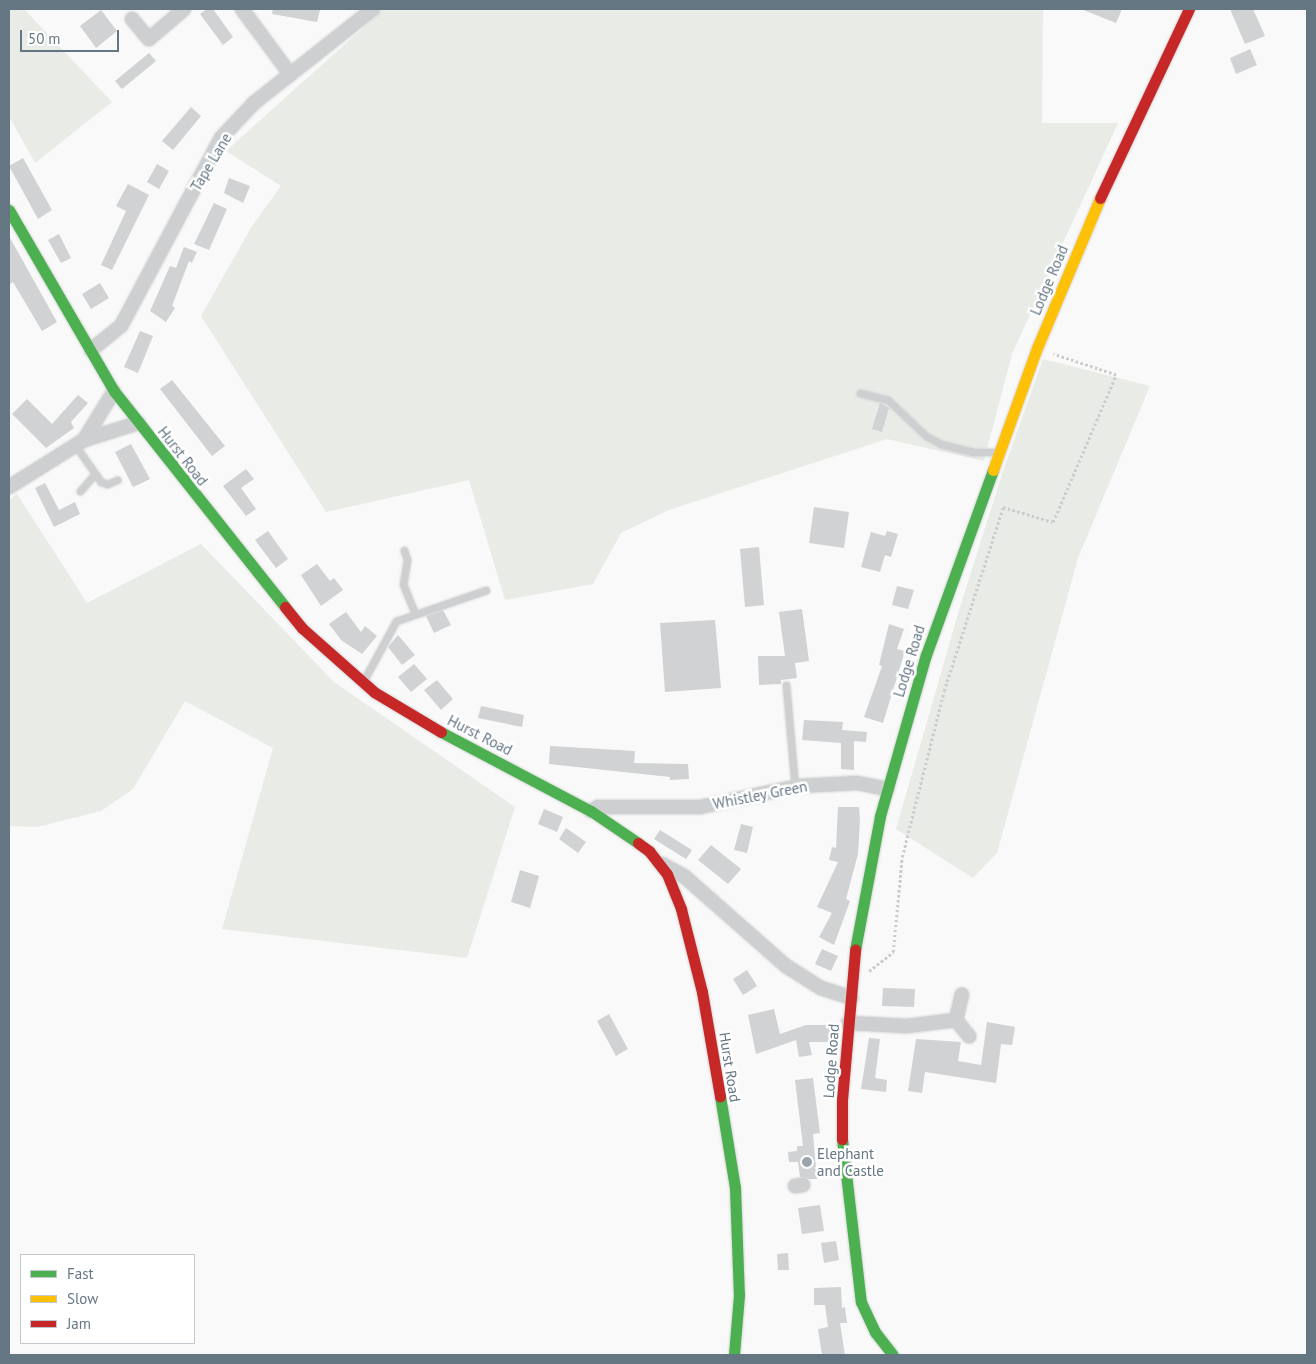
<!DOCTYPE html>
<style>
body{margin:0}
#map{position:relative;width:1316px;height:1364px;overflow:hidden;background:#f9f9f9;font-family:"PT Sans",sans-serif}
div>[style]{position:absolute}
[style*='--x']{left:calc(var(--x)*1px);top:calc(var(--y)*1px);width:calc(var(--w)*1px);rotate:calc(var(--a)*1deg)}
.green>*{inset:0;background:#e8ebe6}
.building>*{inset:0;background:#d0d2d3}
.path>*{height:2.5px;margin-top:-1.25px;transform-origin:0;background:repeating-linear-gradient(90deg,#cbcccd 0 2.5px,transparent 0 5px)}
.roads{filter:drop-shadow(0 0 1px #d5d6d7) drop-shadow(0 0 1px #d5d6d7)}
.lane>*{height:7px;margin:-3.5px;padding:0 3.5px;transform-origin:3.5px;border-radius:3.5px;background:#cecfd0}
.street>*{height:14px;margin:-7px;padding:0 7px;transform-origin:7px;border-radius:7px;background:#cecfd0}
.fast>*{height:11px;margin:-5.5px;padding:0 5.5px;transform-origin:5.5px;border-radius:5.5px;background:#4caf50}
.slow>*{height:11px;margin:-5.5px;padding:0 5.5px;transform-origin:5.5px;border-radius:5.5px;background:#ffc107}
.jam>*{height:11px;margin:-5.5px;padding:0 5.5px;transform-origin:5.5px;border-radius:5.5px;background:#c62828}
.dots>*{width:14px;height:14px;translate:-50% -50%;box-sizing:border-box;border:2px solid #fff;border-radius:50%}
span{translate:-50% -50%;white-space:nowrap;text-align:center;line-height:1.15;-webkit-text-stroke:5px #fff;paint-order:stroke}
.street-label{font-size:15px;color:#657683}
.poi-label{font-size:15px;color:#657683}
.left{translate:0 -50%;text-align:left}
.frame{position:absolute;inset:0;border:10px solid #657683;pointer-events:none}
.legend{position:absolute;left:20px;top:1254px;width:175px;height:90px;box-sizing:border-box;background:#fff;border:1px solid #c1c8cd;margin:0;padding:6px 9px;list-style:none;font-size:15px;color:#657683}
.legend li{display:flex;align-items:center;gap:10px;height:25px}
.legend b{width:25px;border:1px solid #c1c8cd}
.scale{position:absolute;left:20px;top:30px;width:99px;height:22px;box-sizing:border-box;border:2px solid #657683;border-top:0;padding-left:6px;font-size:15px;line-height:18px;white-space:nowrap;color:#657683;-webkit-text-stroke:4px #fff;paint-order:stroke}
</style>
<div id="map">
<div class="green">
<i style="clip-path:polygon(9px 9px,24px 9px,112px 102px,35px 163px,9px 116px)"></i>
<i style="clip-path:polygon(384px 9px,1043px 9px,1042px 123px,1118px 123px,1012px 354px,984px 461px,887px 439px,669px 510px,621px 533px,593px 584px,505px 600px,469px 480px,326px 512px,201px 316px,252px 226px,281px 186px,226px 151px)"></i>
<i style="clip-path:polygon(1043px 359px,1150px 386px,1078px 558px,997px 853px,973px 878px,896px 829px,960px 607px,1002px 474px)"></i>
<i style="clip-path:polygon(17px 494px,87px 603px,201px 544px,334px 682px,515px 807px,467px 958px,222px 929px,273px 748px,185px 701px,133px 789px,101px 811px,37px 827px,9px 826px,9px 500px)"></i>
</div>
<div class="building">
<i style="clip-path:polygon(207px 9px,213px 9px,233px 37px,223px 45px,200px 14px)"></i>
<i style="clip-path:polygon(273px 9px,313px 9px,320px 10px,317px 22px,272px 14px)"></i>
<i style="clip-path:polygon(1081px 9px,1122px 9px,1116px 23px)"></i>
<i style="clip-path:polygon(1230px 9px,1253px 9px,1265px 36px,1245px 44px)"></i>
<i style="clip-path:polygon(101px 10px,117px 31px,96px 48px,80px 26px)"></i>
<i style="clip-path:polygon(1250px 49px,1257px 65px,1236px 74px,1230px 58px)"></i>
<i style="clip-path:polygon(149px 53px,156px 61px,122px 89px,115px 81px)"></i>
<i style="clip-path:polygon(191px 107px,201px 116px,173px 150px,162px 141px)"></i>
<i style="clip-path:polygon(23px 158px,52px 210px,38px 219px,9px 166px)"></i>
<i style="clip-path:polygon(157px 164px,169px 171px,159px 189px,147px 182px)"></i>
<i style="clip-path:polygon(229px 178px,250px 186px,243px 203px,224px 193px)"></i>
<i style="clip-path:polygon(128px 184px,149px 195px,112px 270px,101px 265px,126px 211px,116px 206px)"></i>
<i style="clip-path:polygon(214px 203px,227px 209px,209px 250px,194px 244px)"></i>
<i style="clip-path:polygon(59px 234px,71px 258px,61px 263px,48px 240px)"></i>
<i style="clip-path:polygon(9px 236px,57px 322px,42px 331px,13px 282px,9px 285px)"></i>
<i style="clip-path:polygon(184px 247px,197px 252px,192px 263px,189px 261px,172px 306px,175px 308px,166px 322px,150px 311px,170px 266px,176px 268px)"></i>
<i style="clip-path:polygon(100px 283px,109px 298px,91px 309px,82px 294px)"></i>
<i style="clip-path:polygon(140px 331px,153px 336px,138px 373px,124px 367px)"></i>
<i style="clip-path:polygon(172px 380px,225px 446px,212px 456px,160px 389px)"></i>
<i style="clip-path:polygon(78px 395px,88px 403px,71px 422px,74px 428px,46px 448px,12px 414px,27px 399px,52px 424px)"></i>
<i style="clip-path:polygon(880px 403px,889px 408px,882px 432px,872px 429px)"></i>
<i style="clip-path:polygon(131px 444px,150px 479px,133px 487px,115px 452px)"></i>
<i style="clip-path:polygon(246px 469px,254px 479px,241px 488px,256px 509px,246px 516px,223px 486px)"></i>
<i style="clip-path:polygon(45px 483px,59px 510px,75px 502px,80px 514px,54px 527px,35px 488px)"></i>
<i style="clip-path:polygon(814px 507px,849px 512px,844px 548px,809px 543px)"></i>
<i style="clip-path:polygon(268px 531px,288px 559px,276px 568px,255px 540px)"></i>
<i style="clip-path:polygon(887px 531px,898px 534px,891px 557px,885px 555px,880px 572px,861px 567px,871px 532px,885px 536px)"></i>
<i style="clip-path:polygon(759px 547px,764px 605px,745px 607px,740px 549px)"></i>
<i style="clip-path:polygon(317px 564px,330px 581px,334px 578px,343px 590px,321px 606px,301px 575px)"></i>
<i style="clip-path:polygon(897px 586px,914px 590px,908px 609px,892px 605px)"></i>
<i style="clip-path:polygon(802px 609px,809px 661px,795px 663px,797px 678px,781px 680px,781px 684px,759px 685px,758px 656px,785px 656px,779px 612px)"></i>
<i style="clip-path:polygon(443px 610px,451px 625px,434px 633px,426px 616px)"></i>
<i style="clip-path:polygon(346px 612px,361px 632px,365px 626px,377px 636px,362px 654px,341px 640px,329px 624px)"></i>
<i style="clip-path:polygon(715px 620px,721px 688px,665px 692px,660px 623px)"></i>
<i style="clip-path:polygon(889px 624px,904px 629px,897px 649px,905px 651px,883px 723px,864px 717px,882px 666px,879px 665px)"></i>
<i style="clip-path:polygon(398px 635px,415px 655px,402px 665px,388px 647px)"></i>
<i style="clip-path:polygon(414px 664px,427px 679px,411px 692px,398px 677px)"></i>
<i style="clip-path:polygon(437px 680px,453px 699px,441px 710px,424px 690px)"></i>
<i style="clip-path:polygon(481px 706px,524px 715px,522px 727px,478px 718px)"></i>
<i style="clip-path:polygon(804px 720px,843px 722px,842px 730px,867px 732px,866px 742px,854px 741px,854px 770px,841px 769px,841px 743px,802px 740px)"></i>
<i style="clip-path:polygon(550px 746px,635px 751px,634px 763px,688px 764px,689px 779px,670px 780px,670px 777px,549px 764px)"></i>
<i style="clip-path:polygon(838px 807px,859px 807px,860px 819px,858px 854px,846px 899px,850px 901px,834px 945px,819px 937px,832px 913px,817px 907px,838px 862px,829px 860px,832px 847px,836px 848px)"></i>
<i style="clip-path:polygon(544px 809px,563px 817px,557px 832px,538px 824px)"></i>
<i style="clip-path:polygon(741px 824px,753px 827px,747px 853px,734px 850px)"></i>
<i style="clip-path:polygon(566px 828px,586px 842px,578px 853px,559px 839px)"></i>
<i style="clip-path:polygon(660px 830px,692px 850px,686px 859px,654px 839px)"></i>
<i style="clip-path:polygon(711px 845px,741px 869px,728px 884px,698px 860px)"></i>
<i style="clip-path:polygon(520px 870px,539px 876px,530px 908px,511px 902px)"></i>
<i style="clip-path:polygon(822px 949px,838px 956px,831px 971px,815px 964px)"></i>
<i style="clip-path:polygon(747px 970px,757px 986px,743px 995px,733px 979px)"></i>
<i style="clip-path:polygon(883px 988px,915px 989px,914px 1007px,882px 1006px)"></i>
<i style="clip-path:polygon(774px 1009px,780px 1034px,806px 1025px,832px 1025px,832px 1042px,809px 1042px,812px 1055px,799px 1057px,796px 1040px,756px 1054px,748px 1015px)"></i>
<i style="clip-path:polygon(609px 1014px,628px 1049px,616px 1056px,597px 1021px)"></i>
<i style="clip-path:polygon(987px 1022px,1015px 1027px,1012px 1045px,1001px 1044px,996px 1083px,925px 1072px,922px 1093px,908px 1091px,916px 1039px,961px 1042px,958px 1061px,981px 1065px)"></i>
<i style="clip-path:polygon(869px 1038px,880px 1039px,875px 1078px,887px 1080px,886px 1092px,861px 1089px)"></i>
<i style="clip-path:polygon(813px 1078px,820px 1133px,813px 1134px,817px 1179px,810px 1179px,800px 1177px,798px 1162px,789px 1162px,788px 1152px,797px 1151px,797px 1146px,803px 1146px,795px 1080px)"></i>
<i style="clip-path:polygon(820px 1205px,824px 1231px,802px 1234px,798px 1208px)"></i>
<i style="clip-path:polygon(836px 1241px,839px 1260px,824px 1263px,821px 1243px)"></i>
<i style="clip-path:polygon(788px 1253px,789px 1270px,778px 1270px,777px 1254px)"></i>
<i style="clip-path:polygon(841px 1287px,842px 1308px,845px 1307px,847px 1323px,840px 1323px,845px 1355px,822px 1355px,818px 1329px,828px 1327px,825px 1305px,814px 1305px,814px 1288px)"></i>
</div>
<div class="path">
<i style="--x:869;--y:971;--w:31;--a:-38"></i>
<i style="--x:893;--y:952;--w:95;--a:-84.6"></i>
<i style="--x:902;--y:857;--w:171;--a:-75.8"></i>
<i style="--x:944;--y:691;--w:193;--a:-72.2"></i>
<i style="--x:1003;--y:507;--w:52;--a:16.7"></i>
<i style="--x:1053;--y:522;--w:160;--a:-66.8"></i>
<i style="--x:1116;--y:375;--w:66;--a:-161.6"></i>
</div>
<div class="roads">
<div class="lane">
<i style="--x:860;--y:393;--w:29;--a:14"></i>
<i style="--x:888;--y:400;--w:52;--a:43.5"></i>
<i style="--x:926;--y:436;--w:17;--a:28"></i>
<i style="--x:941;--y:444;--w:32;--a:14"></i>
<i style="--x:972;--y:452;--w:25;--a:0"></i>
<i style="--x:75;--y:445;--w:45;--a:54.9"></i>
<i style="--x:101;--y:482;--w:6;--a:18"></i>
<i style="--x:107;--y:484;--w:11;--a:-22"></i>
<i style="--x:80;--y:491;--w:23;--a:-49"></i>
<i style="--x:404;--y:550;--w:10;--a:73"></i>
<i style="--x:407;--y:560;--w:24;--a:99"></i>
<i style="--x:403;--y:584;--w:32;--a:68"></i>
<i style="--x:365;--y:678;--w:65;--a:-61.5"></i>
<i style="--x:396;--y:621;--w:95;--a:-19"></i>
<i style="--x:786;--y:685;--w:102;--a:85"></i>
</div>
<div class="street">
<i style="--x:242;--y:9;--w:81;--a:53.6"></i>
<i style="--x:132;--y:19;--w:26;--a:50"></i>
<i style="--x:149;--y:39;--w:46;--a:-40.6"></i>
<i style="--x:91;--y:350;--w:38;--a:-39"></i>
<i style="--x:121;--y:326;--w:213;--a:-62"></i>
<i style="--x:221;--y:138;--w:48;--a:-46.7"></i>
<i style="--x:254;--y:103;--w:152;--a:-38.3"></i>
<i style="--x:84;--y:440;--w:57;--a:-58.5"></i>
<i style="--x:9;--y:487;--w:89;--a:-32.1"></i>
<i style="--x:84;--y:440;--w:57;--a:-17.5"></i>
<i style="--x:591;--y:811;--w:8;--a:-30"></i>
<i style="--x:598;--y:807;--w:102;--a:0"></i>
<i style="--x:700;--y:807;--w:101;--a:-12"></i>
<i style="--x:799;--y:786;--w:58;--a:-3"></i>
<i style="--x:857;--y:783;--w:31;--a:11"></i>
<i style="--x:662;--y:864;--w:26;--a:29"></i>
<i style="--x:685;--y:877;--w:135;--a:41.4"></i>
<i style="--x:786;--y:966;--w:41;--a:32.2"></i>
<i style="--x:821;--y:988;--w:32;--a:18"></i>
<i style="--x:956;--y:1020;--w:26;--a:-77"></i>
<i style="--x:848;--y:1023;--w:59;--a:2.9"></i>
<i style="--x:907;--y:1026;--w:49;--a:-7"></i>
<i style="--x:956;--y:1020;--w:21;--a:51"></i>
<i style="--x:795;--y:1186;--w:8;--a:-7"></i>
</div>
<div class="fast">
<i style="--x:9;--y:210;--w:209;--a:59.9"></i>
<i style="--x:114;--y:391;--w:275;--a:51.6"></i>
<i style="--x:441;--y:732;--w:170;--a:27.8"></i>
<i style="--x:591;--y:811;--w:57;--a:34.2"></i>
<i style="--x:855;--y:950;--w:136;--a:-79.4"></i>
<i style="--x:880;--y:816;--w:167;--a:-74.1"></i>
<i style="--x:926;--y:655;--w:197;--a:-70.1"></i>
<i style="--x:720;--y:1096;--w:93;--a:80.7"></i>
<i style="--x:735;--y:1188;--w:107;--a:87.9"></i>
<i style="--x:739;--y:1295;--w:60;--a:94.8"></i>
<i style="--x:842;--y:1139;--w:164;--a:83.4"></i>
<i style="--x:861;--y:1302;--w:33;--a:65"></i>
<i style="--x:875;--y:1332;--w:29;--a:52"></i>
</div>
<div class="slow">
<i style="--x:993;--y:470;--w:130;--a:-70.2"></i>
<i style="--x:1037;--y:348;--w:163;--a:-67.2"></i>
</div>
<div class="jam">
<i style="--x:1100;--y:198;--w:209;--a:-64.8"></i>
<i style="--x:285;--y:607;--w:27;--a:51"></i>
<i style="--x:302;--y:628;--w:96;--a:41.6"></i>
<i style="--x:374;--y:692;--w:78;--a:30.8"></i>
<i style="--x:638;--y:843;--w:14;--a:36"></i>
<i style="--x:649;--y:851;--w:29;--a:52"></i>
<i style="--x:667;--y:874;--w:38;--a:68"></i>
<i style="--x:681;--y:909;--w:86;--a:75.8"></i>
<i style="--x:702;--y:992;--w:106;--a:80.2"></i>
<i style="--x:842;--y:1139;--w:39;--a:-90"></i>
<i style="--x:842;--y:1100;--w:151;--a:-85"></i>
</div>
</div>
<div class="dots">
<i style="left:807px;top:1162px;background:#99a4ac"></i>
</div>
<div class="street-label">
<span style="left:211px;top:162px;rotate:-59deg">Tape Lane</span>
<span style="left:1049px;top:280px;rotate:-67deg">Lodge Road</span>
<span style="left:183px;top:456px;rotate:52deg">Hurst Road</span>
<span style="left:909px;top:661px;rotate:-73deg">Lodge Road</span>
<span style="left:480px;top:735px;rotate:27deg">Hurst Road</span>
<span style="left:760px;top:795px;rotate:-11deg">Whistley Green</span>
<span style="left:831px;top:1061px;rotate:-86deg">Lodge Road</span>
<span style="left:730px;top:1067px;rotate:81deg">Hurst Road</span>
</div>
<div class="poi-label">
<span class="left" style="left:817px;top:1162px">Elephant<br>and Castle</span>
</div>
<div class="frame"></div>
<ul class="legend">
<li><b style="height:6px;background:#4caf50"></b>Fast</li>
<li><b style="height:6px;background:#ffc107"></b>Slow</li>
<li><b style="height:6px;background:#c62828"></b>Jam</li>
</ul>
<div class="scale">50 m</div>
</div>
